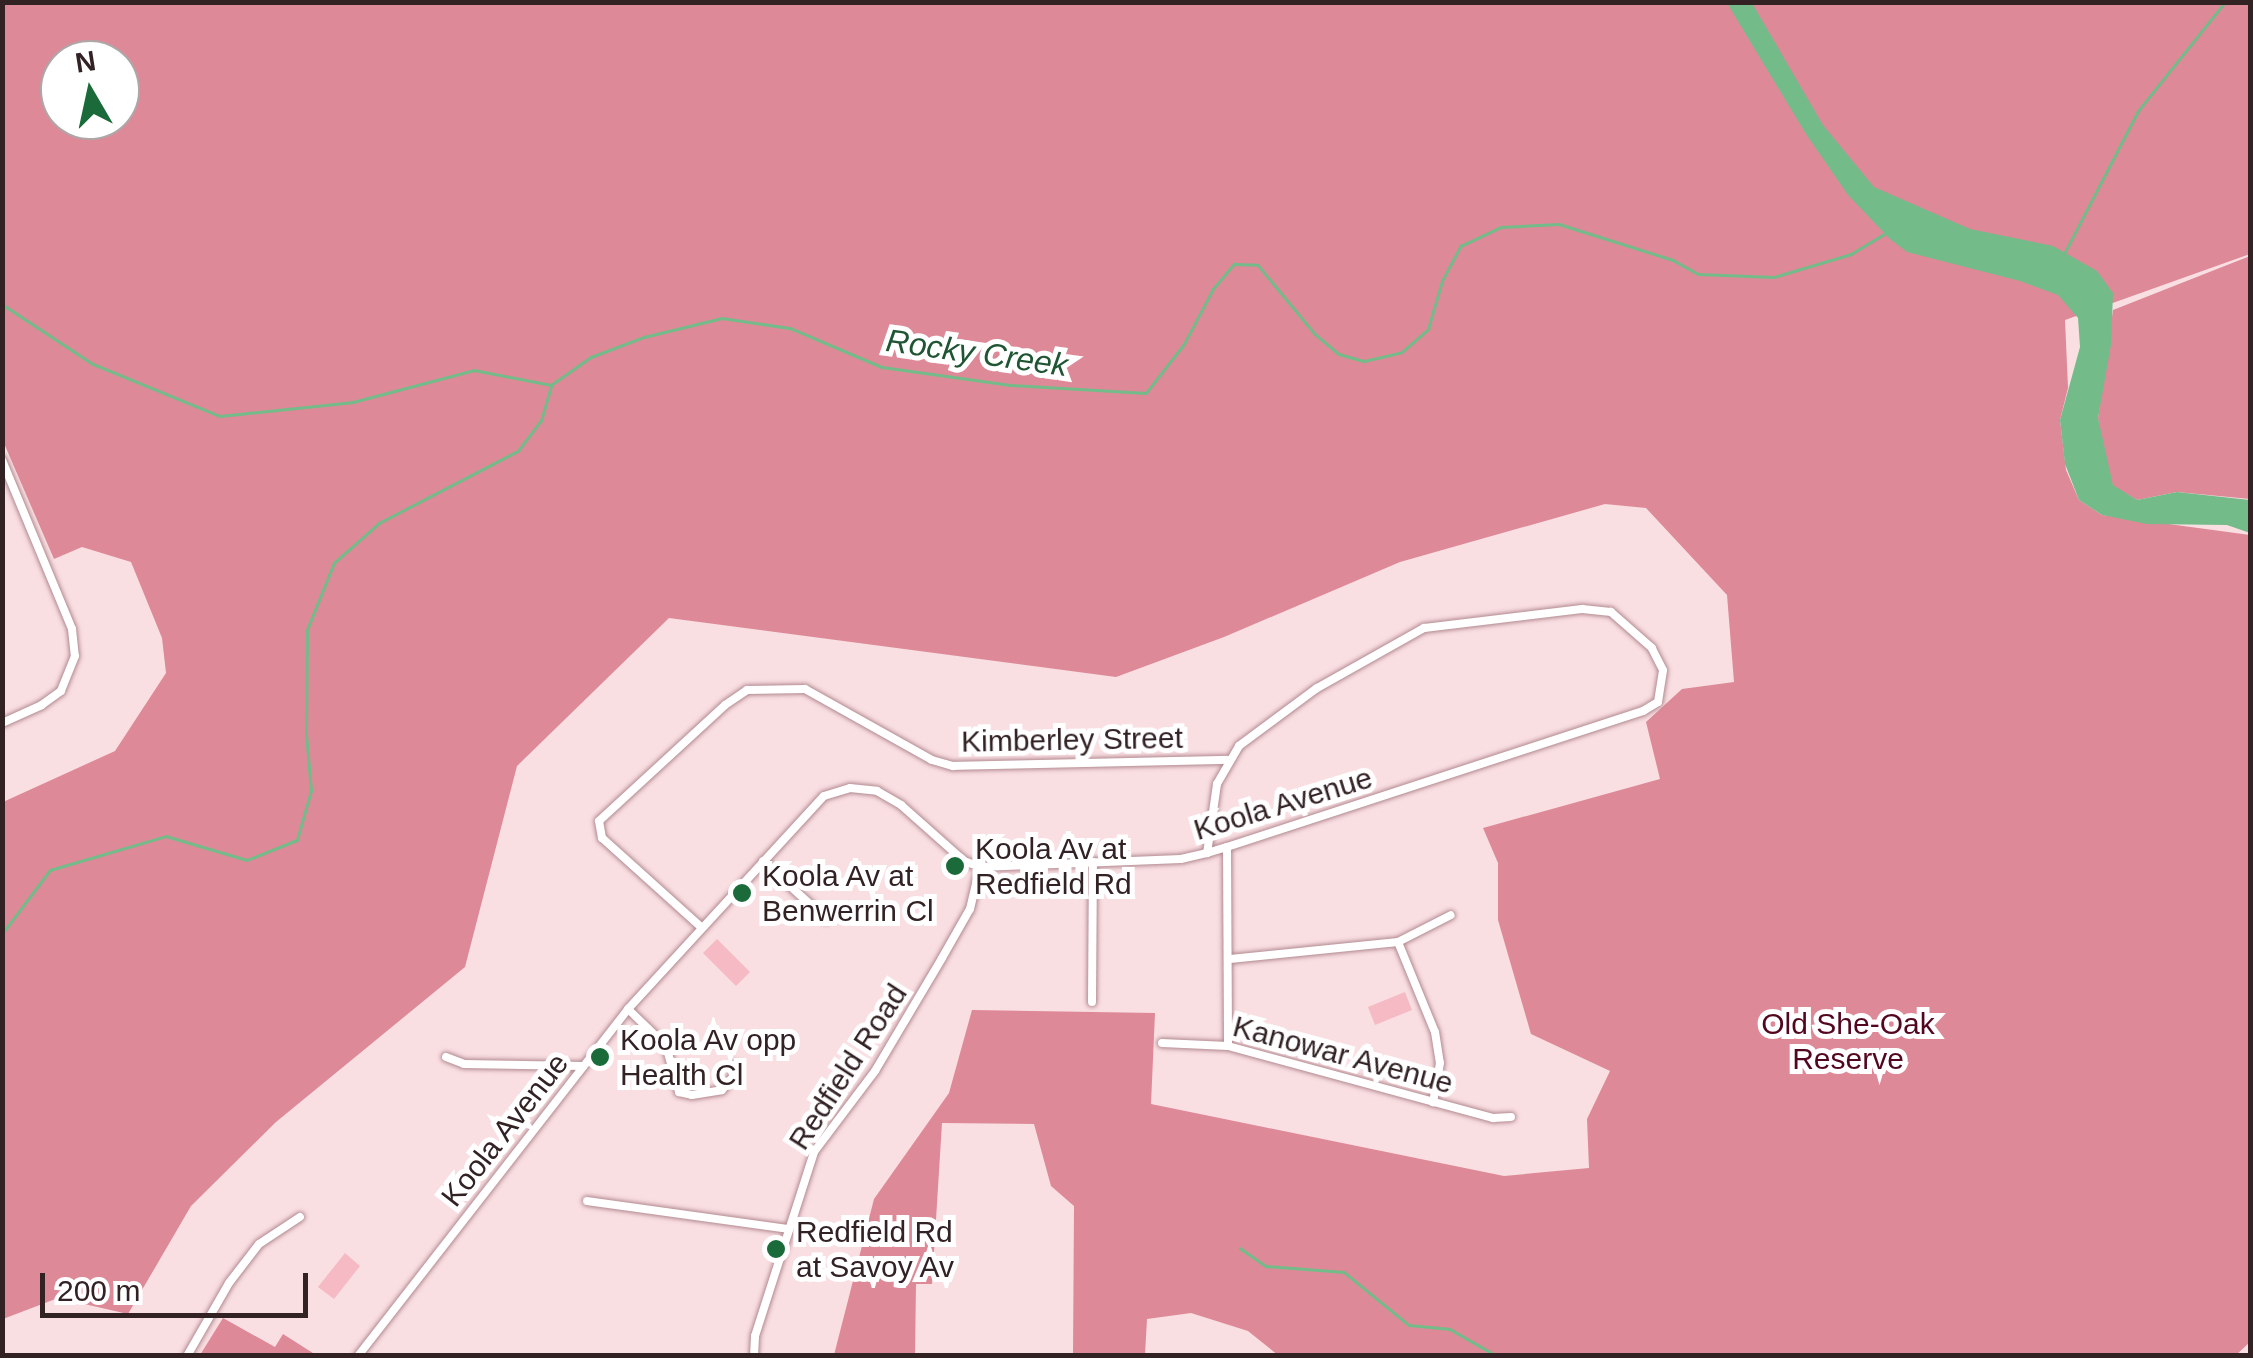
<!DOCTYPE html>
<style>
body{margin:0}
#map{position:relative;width:2253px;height:1358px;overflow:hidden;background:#f9dee2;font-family:Arial,sans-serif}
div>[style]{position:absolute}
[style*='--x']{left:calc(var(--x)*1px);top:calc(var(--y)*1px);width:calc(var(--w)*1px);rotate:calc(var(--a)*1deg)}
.green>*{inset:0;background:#f5bac3}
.forest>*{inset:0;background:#de8998}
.water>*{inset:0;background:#73bb88}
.stream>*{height:2.5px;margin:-1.25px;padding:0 1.25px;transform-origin:1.25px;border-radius:1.25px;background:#73bb88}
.roads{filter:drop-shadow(0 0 2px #b28a90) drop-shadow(0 0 2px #b28a90)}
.street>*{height:8px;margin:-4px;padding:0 4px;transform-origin:4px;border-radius:4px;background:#fff}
.dots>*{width:28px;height:28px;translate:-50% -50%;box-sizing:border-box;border:5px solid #fff;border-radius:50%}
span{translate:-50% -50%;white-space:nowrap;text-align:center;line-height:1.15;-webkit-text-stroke:10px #fff;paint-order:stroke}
.street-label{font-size:30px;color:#322224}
.poi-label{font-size:30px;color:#322224}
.left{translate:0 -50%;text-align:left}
.park-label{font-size:30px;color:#530620}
.water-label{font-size:32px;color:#205533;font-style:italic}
.frame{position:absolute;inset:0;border:5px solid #322224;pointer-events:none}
.north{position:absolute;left:40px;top:40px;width:100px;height:100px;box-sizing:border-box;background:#fff;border:2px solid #ada7a7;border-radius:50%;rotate:351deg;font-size:28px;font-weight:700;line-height:40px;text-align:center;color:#322224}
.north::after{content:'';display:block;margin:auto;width:35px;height:45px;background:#1a6a3a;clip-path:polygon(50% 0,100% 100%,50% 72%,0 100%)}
.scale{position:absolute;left:40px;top:1273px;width:268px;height:45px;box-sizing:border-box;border:5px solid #322224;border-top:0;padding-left:12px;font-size:30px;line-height:35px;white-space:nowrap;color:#322224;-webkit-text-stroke:8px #fff;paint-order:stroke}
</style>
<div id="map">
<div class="green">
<i style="clip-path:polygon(717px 939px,750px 972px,736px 986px,703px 953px)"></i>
<i style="clip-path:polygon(1405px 992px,1412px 1010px,1375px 1025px,1368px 1007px)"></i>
<i style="clip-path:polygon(345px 1253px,360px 1266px,334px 1299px,318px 1287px)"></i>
</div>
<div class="forest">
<i style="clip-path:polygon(evenodd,3px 3px,2250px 3px,2250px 254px,2065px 320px,2068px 388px,2060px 420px,2066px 470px,2079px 500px,2102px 515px,2250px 535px,2250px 1342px,2236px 1355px,1279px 1356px,1248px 1331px,1191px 1313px,1147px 1319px,1145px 1355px,1073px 1355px,1074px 1206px,1051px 1186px,1034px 1124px,942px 1123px,932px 1284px,916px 1284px,915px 1355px,834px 1355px,874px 1199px,949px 1093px,972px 1010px,1155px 1013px,1151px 1104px,1504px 1176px,1589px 1168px,1587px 1119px,1610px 1071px,1531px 1034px,1498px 920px,1498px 863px,1483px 828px,1660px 779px,1646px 722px,1682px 689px,1734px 682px,1727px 595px,1646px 508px,1605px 504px,1400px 562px,1224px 637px,1116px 677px,669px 618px,517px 766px,465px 967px,276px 1122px,191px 1206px,128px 1314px,58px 1298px,3px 1319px,3px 802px,115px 751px,166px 673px,162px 638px,131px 562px,82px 547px,54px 559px,3px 441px,3px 3px,60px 60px,120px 60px,120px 120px,60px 120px,60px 60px)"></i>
<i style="clip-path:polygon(2250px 256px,2250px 499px,2177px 492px,2137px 500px,2113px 486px,2102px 453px,2098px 418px,2113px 310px)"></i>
<i style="clip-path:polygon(223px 1318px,275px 1347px,283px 1334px,316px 1355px,200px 1355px)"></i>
</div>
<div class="water">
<i style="clip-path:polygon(1727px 3px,1752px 3px,1823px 125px,1874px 187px,1970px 229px,2053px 246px,2097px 271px,2113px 293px,2111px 345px,2098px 418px,2113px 485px,2137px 500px,2177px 492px,2250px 500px,2250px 533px,2227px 525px,2147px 524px,2102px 515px,2079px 500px,2065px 464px,2060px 420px,2080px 347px,2078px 318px,2058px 295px,2020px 281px,1907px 252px,1890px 239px,1848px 195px,1806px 134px)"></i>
</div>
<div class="stream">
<i style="--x:2065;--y:252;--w:159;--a:-62.6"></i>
<i style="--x:2138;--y:111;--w:139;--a:-51.4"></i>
<i style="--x:2;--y:304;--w:109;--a:33.4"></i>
<i style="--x:93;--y:364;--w:137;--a:22.3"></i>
<i style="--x:220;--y:416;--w:134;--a:-6"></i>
<i style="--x:353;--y:402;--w:125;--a:-14.8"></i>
<i style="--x:474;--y:370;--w:78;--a:11"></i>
<i style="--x:2;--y:934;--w:80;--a:-53.1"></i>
<i style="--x:50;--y:870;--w:121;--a:-16.3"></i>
<i style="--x:166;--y:836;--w:84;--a:16.5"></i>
<i style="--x:247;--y:860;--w:54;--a:-21.8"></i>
<i style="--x:297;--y:840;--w:51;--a:-74.1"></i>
<i style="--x:311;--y:791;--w:57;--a:-95"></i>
<i style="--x:306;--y:734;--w:104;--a:-89.4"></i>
<i style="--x:307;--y:630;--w:72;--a:-68.1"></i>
<i style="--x:334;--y:563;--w:60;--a:-41.6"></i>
<i style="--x:379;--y:523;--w:157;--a:-27.4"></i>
<i style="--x:518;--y:451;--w:38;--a:-53"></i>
<i style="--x:541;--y:421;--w:37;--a:-74"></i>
<i style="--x:551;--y:385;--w:49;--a:-35"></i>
<i style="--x:591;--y:357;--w:57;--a:-20.7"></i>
<i style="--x:644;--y:337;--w:80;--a:-13.7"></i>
<i style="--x:722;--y:318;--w:69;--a:8.4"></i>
<i style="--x:790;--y:328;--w:100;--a:23"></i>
<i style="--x:882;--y:367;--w:129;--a:8"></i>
<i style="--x:1010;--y:385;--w:136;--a:3.4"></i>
<i style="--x:1146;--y:393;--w:62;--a:-52.2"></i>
<i style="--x:1184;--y:344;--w:62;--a:-62.2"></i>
<i style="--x:1213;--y:289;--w:33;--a:-50"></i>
<i style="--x:1234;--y:264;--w:24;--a:2"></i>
<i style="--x:1258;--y:265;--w:89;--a:50.4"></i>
<i style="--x:1315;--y:334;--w:31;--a:40"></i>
<i style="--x:1339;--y:354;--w:26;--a:16"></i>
<i style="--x:1364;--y:361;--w:39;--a:-13"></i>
<i style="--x:1402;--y:352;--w:35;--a:-41"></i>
<i style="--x:1428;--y:329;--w:50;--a:-73.7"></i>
<i style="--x:1442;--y:281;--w:40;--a:-62"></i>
<i style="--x:1461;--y:246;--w:44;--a:-25.4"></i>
<i style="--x:1501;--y:227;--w:58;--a:-3"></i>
<i style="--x:1559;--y:224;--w:120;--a:17.5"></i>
<i style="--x:1673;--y:260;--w:29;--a:29"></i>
<i style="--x:1698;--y:274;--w:76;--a:2.3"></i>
<i style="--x:1774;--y:277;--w:80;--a:-16.6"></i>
<i style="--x:1851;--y:254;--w:39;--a:-31"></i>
<i style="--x:1240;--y:1248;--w:32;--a:35"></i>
<i style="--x:1266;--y:1266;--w:78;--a:4.4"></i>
<i style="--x:1344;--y:1272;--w:84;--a:39.2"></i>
<i style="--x:1409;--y:1325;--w:41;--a:5.6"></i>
<i style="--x:1450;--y:1329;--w:54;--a:29.9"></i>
</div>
<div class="roads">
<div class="street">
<i style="--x:2;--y:460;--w:183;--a:67.5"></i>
<i style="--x:72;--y:629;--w:27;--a:84"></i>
<i style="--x:75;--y:656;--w:38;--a:112"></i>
<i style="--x:61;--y:691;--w:24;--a:144"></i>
<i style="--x:42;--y:705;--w:44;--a:155.8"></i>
<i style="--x:1227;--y:847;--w:199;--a:89.7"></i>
<i style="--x:763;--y:861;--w:86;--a:42.6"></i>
<i style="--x:701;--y:927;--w:133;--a:-138"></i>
<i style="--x:602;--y:838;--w:17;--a:-100"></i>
<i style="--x:599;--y:821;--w:171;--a:-42.6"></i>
<i style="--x:725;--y:705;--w:27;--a:-34"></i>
<i style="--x:747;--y:690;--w:58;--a:-1"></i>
<i style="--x:805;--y:689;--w:145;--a:29.2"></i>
<i style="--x:932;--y:760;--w:22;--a:16"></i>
<i style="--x:953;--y:766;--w:274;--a:-1.3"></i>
<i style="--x:1398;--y:942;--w:97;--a:67.7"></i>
<i style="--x:1435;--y:1032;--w:31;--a:81"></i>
<i style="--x:1440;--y:1063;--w:40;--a:100"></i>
<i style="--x:1230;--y:959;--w:169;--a:-5.8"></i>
<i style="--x:1398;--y:942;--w:59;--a:-27"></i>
<i style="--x:1092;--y:1002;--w:140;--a:-89.6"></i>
<i style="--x:628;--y:1009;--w:53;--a:44.2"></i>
<i style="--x:666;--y:1046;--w:48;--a:74.2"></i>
<i style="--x:679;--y:1092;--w:13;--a:13"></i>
<i style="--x:692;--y:1095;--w:30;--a:-9"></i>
<i style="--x:722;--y:1090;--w:17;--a:-50"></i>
<i style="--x:733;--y:1077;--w:12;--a:-81"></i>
<i style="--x:1162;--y:1043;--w:66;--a:2.6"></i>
<i style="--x:1228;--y:1046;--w:275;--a:15.2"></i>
<i style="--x:1493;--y:1118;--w:18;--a:-3"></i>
<i style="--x:446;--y:1057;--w:19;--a:21"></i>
<i style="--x:464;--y:1064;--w:119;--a:1"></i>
<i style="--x:587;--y:1201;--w:204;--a:7.9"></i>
<i style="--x:187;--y:1356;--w:84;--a:-60.1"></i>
<i style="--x:229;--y:1283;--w:49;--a:-52.4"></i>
<i style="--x:259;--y:1244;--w:49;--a:-33.4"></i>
<i style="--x:358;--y:1356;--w:440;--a:-52.1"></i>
<i style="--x:628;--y:1009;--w:289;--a:-47.4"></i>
<i style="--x:824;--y:796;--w:27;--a:-17"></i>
<i style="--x:850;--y:788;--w:27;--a:6"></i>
<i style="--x:877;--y:791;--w:28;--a:30"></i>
<i style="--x:901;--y:805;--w:84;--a:41.6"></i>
<i style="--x:964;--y:861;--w:17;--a:21"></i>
<i style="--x:980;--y:867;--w:201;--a:-2.3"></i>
<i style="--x:1181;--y:859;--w:27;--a:-13"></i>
<i style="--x:1207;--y:853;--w:21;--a:-17"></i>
<i style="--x:1227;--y:847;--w:438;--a:-18.1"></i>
<i style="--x:1643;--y:711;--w:17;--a:-31"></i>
<i style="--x:1658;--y:702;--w:32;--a:-81"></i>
<i style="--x:1663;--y:670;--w:25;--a:-117"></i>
<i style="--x:1652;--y:648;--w:55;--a:-138.7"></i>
<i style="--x:1611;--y:612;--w:29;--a:-174"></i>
<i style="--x:1582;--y:609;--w:159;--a:173.1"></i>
<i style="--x:1424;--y:628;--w:123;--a:150.7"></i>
<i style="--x:1317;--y:688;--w:97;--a:143.4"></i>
<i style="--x:1239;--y:746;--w:44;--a:120.1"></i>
<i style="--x:1217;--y:784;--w:70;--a:98.2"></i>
<i style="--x:754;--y:1356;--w:20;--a:-87"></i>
<i style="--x:755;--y:1336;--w:193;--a:-72.2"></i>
<i style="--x:814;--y:1152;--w:101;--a:-53"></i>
<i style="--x:875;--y:1071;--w:131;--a:-59.3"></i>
<i style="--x:942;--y:958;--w:56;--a:-60.3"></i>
<i style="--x:970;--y:909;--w:43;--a:-76.6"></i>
</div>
</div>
<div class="dots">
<i style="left:955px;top:866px;background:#1a6a3a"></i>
<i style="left:742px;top:893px;background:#1a6a3a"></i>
<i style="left:600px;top:1057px;background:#1a6a3a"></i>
<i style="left:776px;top:1249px;background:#1a6a3a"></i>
</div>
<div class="street-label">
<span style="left:1072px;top:740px;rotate:-1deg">Kimberley Street</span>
<span style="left:1283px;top:804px;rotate:-17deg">Koola Avenue</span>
<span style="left:1343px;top:1055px;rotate:15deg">Kanowar Avenue</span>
<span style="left:848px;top:1067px;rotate:-57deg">Redfield Road</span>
<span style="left:505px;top:1130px;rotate:-52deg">Koola Avenue</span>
</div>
<div class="poi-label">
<span class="left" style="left:975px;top:866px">Koola Av at<br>Redfield Rd</span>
<span class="left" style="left:762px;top:893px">Koola Av at<br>Benwerrin Cl</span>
<span class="left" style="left:620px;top:1057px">Koola Av opp<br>Health Cl</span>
<span class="left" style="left:796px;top:1249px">Redfield Rd<br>at Savoy Av</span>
</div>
<div class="park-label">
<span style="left:1848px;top:1041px">Old She-Oak<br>Reserve</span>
</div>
<div class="water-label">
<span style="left:977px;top:353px;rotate:8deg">Rocky Creek</span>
</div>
<div class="frame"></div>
<div class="north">N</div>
<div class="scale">200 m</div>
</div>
